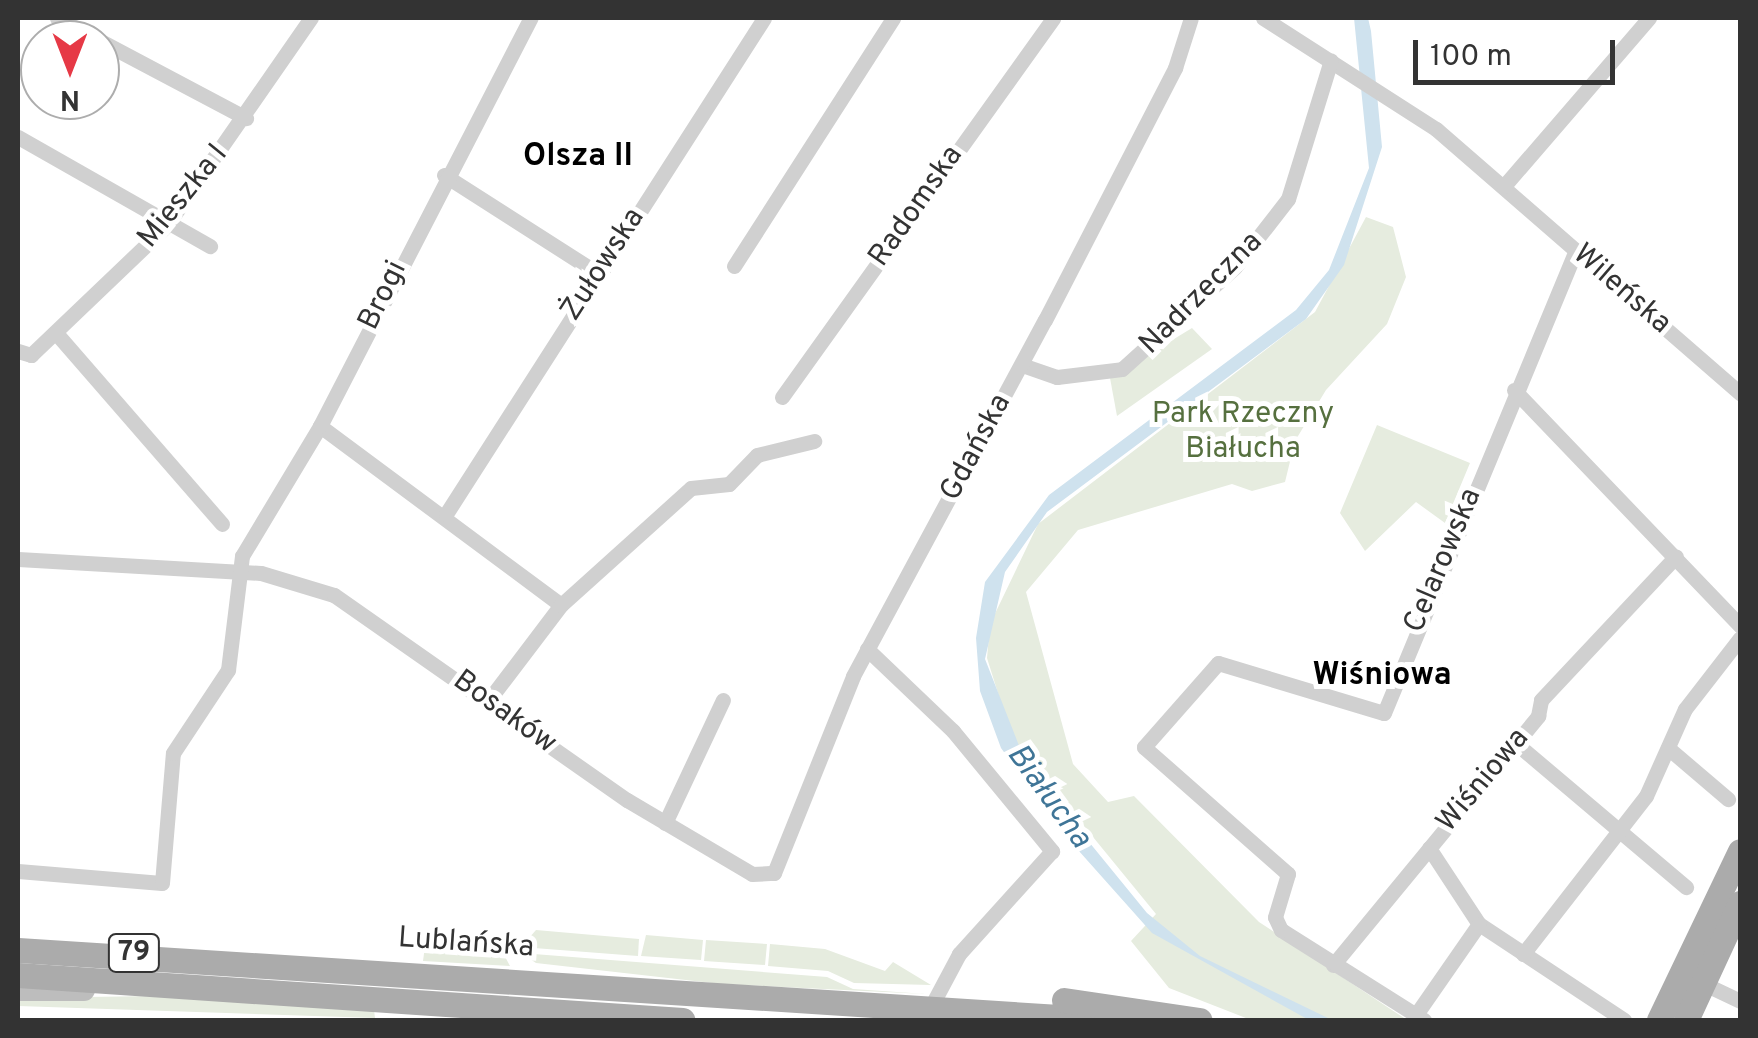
<!DOCTYPE html>
<meta charset="utf-8">
<style>
body{margin:0}
#map{position:relative;width:1758px;height:1038px;overflow:hidden;background:#fff;font-family:Overpass,sans-serif}
div>[style]{position:absolute}
[style*='--x']{left:calc(var(--x)*1px);top:calc(var(--y)*1px);width:calc(var(--w)*1px);rotate:calc(var(--a)*1deg)}
.green>*{inset:0;background:#e6ecdf}
.water>*{inset:0;background:#cfe2ee}
.minor>*{height:15px;margin:-7.5px;padding:0 7.5px;transform-origin:7.5px;border-radius:7.5px;background:#d0d0d0}
.secondary>*{height:22px;margin:-11px;padding:0 11px;transform-origin:11px;border-radius:11px;background:#bdbdbd}
.primary>*{height:25px;margin:-12.5px;padding:0 12.5px;transform-origin:12.5px;border-radius:12.5px;background:#ababab}
span{translate:-50% -50%;white-space:nowrap;text-align:center;line-height:1.15;-webkit-text-stroke:10px #fff;paint-order:stroke}
.shield-label span{padding:2px 8px;background:#fff;border:2px solid;border-radius:8px;-webkit-text-stroke-width:0}
.shield-label{font-size:28px;color:#333;font-weight:700}
.street-label{font-size:30px;color:#333}
.park-label{font-size:30px;color:#56703f}
.neighbourhood-label{font-size:32px;color:#000;font-weight:700}
.water-label{font-size:32px;color:#3f7597;font-style:italic}
.frame{position:absolute;inset:0;border:20px solid #333;pointer-events:none}
.north{position:absolute;left:20px;top:20px;width:100px;height:100px;box-sizing:border-box;background:#fff;border:2px solid #adadad;border-radius:50%;rotate:180deg;font-size:28px;font-weight:700;line-height:40px;text-align:center;color:#333}
.north::after{content:'';display:block;margin:auto;width:35px;height:45px;background:#e63946;clip-path:polygon(50% 0,100% 100%,50% 72%,0 100%)}
.scale{position:absolute;left:1413px;top:40px;width:202px;height:45px;box-sizing:border-box;border:5px solid #333;border-top:0;padding-left:12px;font-size:30px;line-height:35px;white-space:nowrap;color:#333;-webkit-text-stroke:8px #fff;paint-order:stroke}
</style>
<div id="map">
<div class="green">
<i style="clip-path:polygon(1366px 217px,1393px 227px,1406px 277px,1387px 324px,1326px 390px,1295px 441px,1285px 482px,1252px 491px,1232px 484px,1078px 530px,1026px 592px,1073px 764px,1108px 802px,1134px 796px,1259px 922px,1407px 1020px,1251px 1020px,1169px 988px,1131px 941px,1156px 914px,1012px 738px,987px 658px,990px 624px,1038px 524px,1315px 312px)"></i>
<i style="clip-path:polygon(1192px 328px,1212px 349px,1117px 416px,1110px 378px)"></i>
<i style="clip-path:polygon(1377px 425px,1470px 463px,1445px 523px,1416px 502px,1365px 551px,1340px 513px)"></i>
<i style="clip-path:polygon(536px 930px,639px 939px,638px 956px,521px 947px)"></i>
<i style="clip-path:polygon(646px 935px,703px 940px,701px 960px,641px 956px)"></i>
<i style="clip-path:polygon(706px 940px,767px 944px,765px 965px,704px 961px)"></i>
<i style="clip-path:polygon(770px 944px,825px 949px,885px 971px,893px 962px,931px 985px,854px 983px,828px 971px,768px 966px)"></i>
<i style="clip-path:polygon(425px 946px,502px 951px,510px 966px,423px 961px)"></i>
<i style="clip-path:polygon(521px 953px,827px 977px,853px 989px,926px 994px,721px 984px,536px 963px)"></i>
<i style="clip-path:polygon(154px 996px,374px 1010px,375px 1018px,18px 1006px,18px 998px)"></i>
</div>
<div class="water">
<i style="clip-path:polygon(1354px 18px,1368px 18px,1371px 31px,1382px 147px,1344px 265px,1306px 319px,1047px 512px,1005px 572px,985px 659px,1027px 766px,1147px 913px,1200px 956px,1332px 1020px,1309px 1020px,1152px 933px,1062px 832px,1001px 748px,980px 691px,976px 638px,985px 582px,1049px 495px,1296px 310px,1329px 270px,1369px 168px)"></i>
</div>
<div class="minor">
<i style="--x:57;--y:18;--w:214;--a:27.9"></i>
<i style="--x:1263;--y:18;--w:206;--a:32.7"></i>
<i style="--x:1436;--y:129;--w:403;--a:41"></i>
<i style="--x:18;--y:137;--w:221;--a:29.6"></i>
<i style="--x:444;--y:175;--w:184;--a:32.6"></i>
<i style="--x:1504;--y:186;--w:222;--a:-49.2"></i>
<i style="--x:734;--y:266;--w:295;--a:-57.3"></i>
<i style="--x:56;--y:333;--w:253;--a:49"></i>
<i style="--x:18;--y:351;--w:14;--a:17"></i>
<i style="--x:31;--y:355;--w:188;--a:-43.7"></i>
<i style="--x:167;--y:225;--w:252;--a:-55.2"></i>
<i style="--x:1022;--y:365;--w:37;--a:19"></i>
<i style="--x:1057;--y:377;--w:65;--a:-7"></i>
<i style="--x:1122;--y:369;--w:152;--a:-42.1"></i>
<i style="--x:1235;--y:267;--w:86;--a:-52.1"></i>
<i style="--x:1288;--y:199;--w:145;--a:-72.8"></i>
<i style="--x:1514;--y:390;--w:327;--a:46.2"></i>
<i style="--x:782;--y:397;--w:466;--a:-54.4"></i>
<i style="--x:320;--y:426;--w:300;--a:36.6"></i>
<i style="--x:446;--y:514;--w:589;--a:-57.33"></i>
<i style="--x:18;--y:559;--w:243;--a:3.3"></i>
<i style="--x:261;--y:573;--w:76;--a:16.8"></i>
<i style="--x:334;--y:595;--w:358;--a:35"></i>
<i style="--x:627;--y:800;--w:145;--a:30.6"></i>
<i style="--x:752;--y:874;--w:22;--a:-3"></i>
<i style="--x:774;--y:873;--w:212;--a:-68.1"></i>
<i style="--x:853;--y:676;--w:404;--a:-61.7"></i>
<i style="--x:1045;--y:320;--w:284;--a:-62.7"></i>
<i style="--x:1175;--y:68;--w:52;--a:-72.3"></i>
<i style="--x:867;--y:649;--w:119;--a:43.6"></i>
<i style="--x:953;--y:731;--w:156;--a:50.5"></i>
<i style="--x:1052;--y:851;--w:139;--a:132.1"></i>
<i style="--x:959;--y:954;--w:55;--a:118"></i>
<i style="--x:488;--y:701;--w:121;--a:-52.8"></i>
<i style="--x:561;--y:605;--w:175;--a:-42"></i>
<i style="--x:691;--y:488;--w:38;--a:-6"></i>
<i style="--x:729;--y:484;--w:40;--a:-46"></i>
<i style="--x:757;--y:455;--w:59;--a:-13.8"></i>
<i style="--x:1668;--y:748;--w:79;--a:40.4"></i>
<i style="--x:1525;--y:751;--w:211;--a:40.2"></i>
<i style="--x:665;--y:823;--w:136;--a:-64.8"></i>
<i style="--x:1429;--y:848;--w:91;--a:56.7"></i>
<i style="--x:1479;--y:924;--w:174;--a:33.5"></i>
<i style="--x:18;--y:871;--w:144;--a:4.8"></i>
<i style="--x:162;--y:883;--w:130;--a:-85.2"></i>
<i style="--x:173;--y:753;--w:100;--a:-56.5"></i>
<i style="--x:228;--y:670;--w:115;--a:-83"></i>
<i style="--x:242;--y:556;--w:152;--a:-59"></i>
<i style="--x:320;--y:426;--w:459;--a:-62.7"></i>
<i style="--x:1523;--y:954;--w:200;--a:-52.1"></i>
<i style="--x:1646;--y:796;--w:95;--a:-65.9"></i>
<i style="--x:1685;--y:709;--w:90;--a:-52.2"></i>
<i style="--x:1333;--y:965;--w:323;--a:-50.5"></i>
<i style="--x:1538;--y:716;--w:16;--a:-79"></i>
<i style="--x:1541;--y:700;--w:197;--a:-46.8"></i>
<i style="--x:1696;--y:980;--w:49;--a:25.5"></i>
<i style="--x:1415;--y:1016;--w:112;--a:-55.2"></i>
<i style="--x:1424;--y:1020;--w:169;--a:-147.8"></i>
<i style="--x:1281;--y:930;--w:14;--a:-115"></i>
<i style="--x:1275;--y:917;--w:45;--a:-73.2"></i>
<i style="--x:1288;--y:874;--w:192;--a:-138.6"></i>
<i style="--x:1144;--y:747;--w:112;--a:-48.6"></i>
<i style="--x:1218;--y:663;--w:173;--a:16.8"></i>
<i style="--x:1384;--y:713;--w:501;--a:-67.48"></i>
</div>
<div class="secondary">
<i style="--x:18;--y:990;--w:66;--a:0"></i>
</div>
<div class="primary">
<i style="--x:18;--y:950;--w:1091;--a:3.68"></i>
<i style="--x:18;--y:975;--w:666;--a:3.88"></i>
<i style="--x:1064;--y:1000;--w:137;--a:8.4"></i>
<i style="--x:1659;--y:1020;--w:187;--a:-64.4"></i>
<i style="--x:1686;--y:1020;--w:129;--a:-65.2"></i>
</div>
<div class="shield-label">
<span style="left:134px;top:953px">79</span>
</div>
<div class="street-label">
<span style="left:184px;top:197px;rotate:-51deg">Mieszka I</span>
<span style="left:917px;top:207px;rotate:-55deg">Radomska</span>
<span style="left:604px;top:265px;rotate:-57deg">Żułowska</span>
<span style="left:1621px;top:290px;rotate:41deg">Wileńska</span>
<span style="left:1202px;top:294px;rotate:-45deg">Nadrzeczna</span>
<span style="left:384px;top:296px;rotate:-64deg">Brogi</span>
<span style="left:977px;top:448px;rotate:-62deg">Gdańska</span>
<span style="left:1444px;top:561px;rotate:-67deg">Celarowska</span>
<span style="left:504px;top:713px;rotate:36deg">Bosaków</span>
<span style="left:1484px;top:781px;rotate:-50deg">Wiśniowa</span>
<span style="left:466px;top:944px;rotate:4deg">Lublańska</span>
</div>
<div class="park-label">
<span style="left:1243px;top:432px">Park Rzeczny<br>Białucha</span>
</div>
<div class="neighbourhood-label">
<span style="left:578px;top:157px">Olsza II</span>
<span style="left:1382px;top:676px">Wiśniowa</span>
</div>
<div class="water-label">
<span style="left:1048px;top:797px;rotate:54deg">Białucha</span>
</div>
<div class="frame"></div>
<div class="north">N</div>
<div class="scale">100 m</div>
</div>
